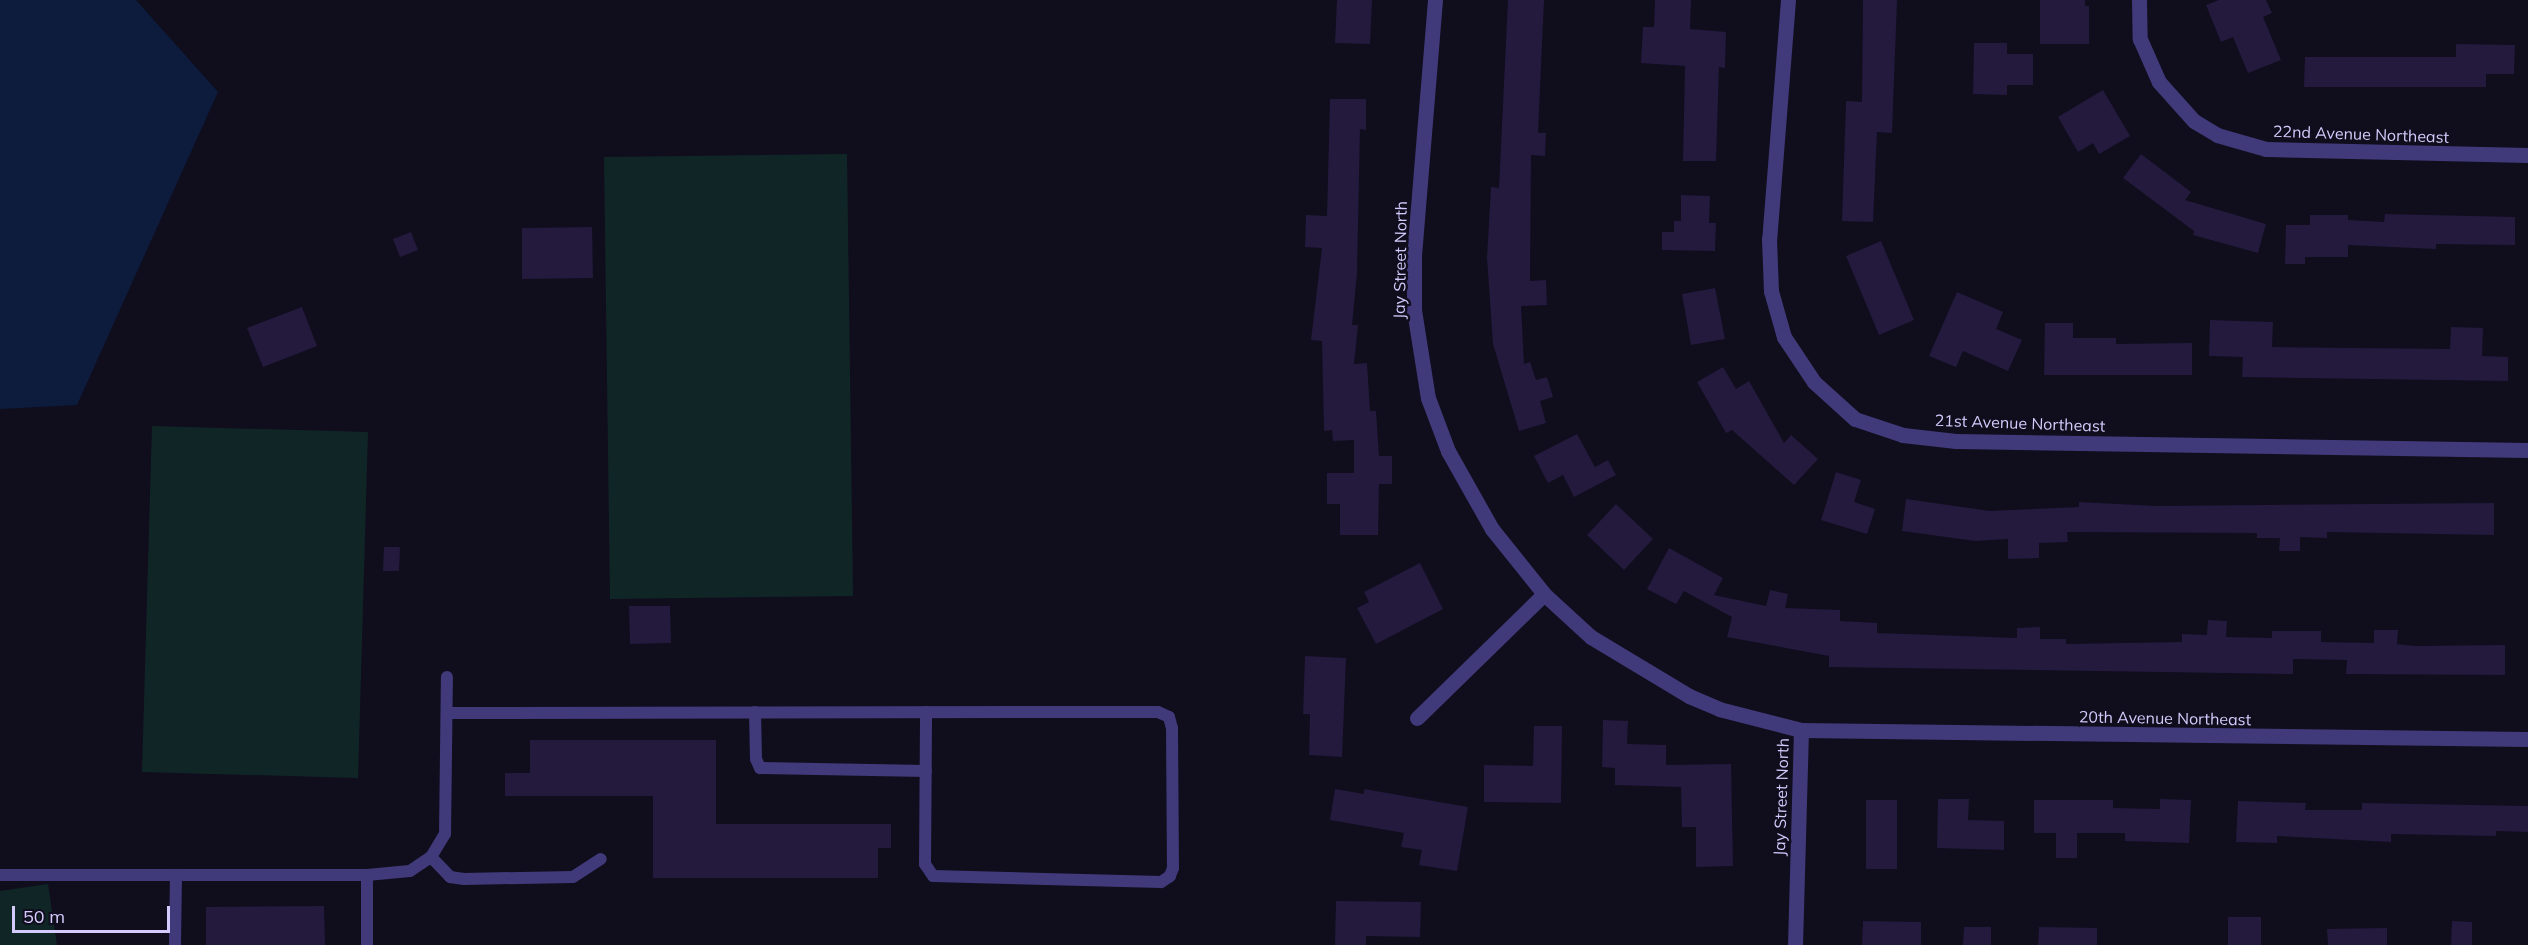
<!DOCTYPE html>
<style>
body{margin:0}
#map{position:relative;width:2528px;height:945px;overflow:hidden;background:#100d1d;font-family:Mulish,sans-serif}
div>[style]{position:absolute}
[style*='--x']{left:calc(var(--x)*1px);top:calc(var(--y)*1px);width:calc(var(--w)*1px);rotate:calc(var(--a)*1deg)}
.green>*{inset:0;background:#102626}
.water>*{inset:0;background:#0d1c3c}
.building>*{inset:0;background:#231a3d}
.service>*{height:12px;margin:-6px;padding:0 6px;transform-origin:6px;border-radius:6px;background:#403a7a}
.minor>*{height:15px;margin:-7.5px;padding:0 7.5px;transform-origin:7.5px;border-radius:7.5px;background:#403a7a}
span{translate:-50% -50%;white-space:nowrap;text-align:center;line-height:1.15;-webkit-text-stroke:5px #100d1d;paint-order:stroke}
.street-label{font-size:16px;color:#d4cbfc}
.scale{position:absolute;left:12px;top:906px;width:158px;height:27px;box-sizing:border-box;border:3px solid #d4cbfc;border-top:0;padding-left:8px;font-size:18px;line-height:21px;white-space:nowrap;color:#d4cbfc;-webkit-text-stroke:4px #100d1d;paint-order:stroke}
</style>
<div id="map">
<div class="green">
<i style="clip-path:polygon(847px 154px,853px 596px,610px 599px,604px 157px)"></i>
<i style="clip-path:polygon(152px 426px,368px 432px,358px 778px,142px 772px)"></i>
<i style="clip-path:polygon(48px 884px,57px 945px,0 945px,0 891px)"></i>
</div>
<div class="water">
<i style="clip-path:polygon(0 0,136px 0,218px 92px,77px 405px,0 409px)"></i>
</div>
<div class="building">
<i style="clip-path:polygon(1337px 0,1372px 0,1370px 44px,1335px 43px)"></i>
<i style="clip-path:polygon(1508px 0,1544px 0,1538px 133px,1546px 133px,1545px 156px,1531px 155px,1530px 281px,1546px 280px,1547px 305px,1521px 306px,1524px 364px,1530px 362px,1536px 380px,1547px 377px,1553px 397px,1540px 401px,1546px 423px,1519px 431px,1493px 344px,1487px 258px,1491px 187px,1499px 188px)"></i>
<i style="clip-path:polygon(1655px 0,1691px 0,1690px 29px,1726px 32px,1725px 68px,1719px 67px,1716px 161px,1683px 161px,1685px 66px,1641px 63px,1643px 27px,1654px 27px)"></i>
<i style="clip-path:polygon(1863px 0,1897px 0,1892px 133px,1877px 132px,1873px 222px,1842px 221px,1846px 101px,1862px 102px)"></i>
<i style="clip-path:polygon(2040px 0,2085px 0,2085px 6px,2089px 6px,2089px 44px,2040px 44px)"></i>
<i style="clip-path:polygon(2219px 0,2266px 0,2272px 13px,2263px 17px,2281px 60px,2248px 73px,2233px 37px,2221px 42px,2206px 5px)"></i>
<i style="clip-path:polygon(1974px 43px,2007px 43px,2007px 54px,2033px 54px,2033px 85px,2007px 85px,2007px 95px,1973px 94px)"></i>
<i style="clip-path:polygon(2456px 44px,2515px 45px,2514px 74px,2486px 74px,2486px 87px,2304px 87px,2305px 57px,2456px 57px)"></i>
<i style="clip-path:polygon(2103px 90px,2130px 136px,2099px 154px,2093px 143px,2078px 152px,2058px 117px)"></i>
<i style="clip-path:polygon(1330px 99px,1366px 99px,1366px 130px,1360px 129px,1357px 273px,1352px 325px,1358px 325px,1354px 364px,1367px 363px,1370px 411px,1376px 411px,1379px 456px,1392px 456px,1392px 484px,1379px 484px,1378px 535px,1340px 535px,1340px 504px,1327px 504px,1327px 473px,1354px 473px,1354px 440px,1333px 441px,1332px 430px,1324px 431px,1322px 341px,1311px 340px,1322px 248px,1305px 247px,1306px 215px,1327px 216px)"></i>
<i style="clip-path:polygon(2141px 154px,2191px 192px,2185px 200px,2266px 224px,2258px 253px,2193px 235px,2194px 231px,2123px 178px)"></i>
<i style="clip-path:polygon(1681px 195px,1710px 196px,1709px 223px,1716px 223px,1715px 251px,1662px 250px,1662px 232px,1674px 232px,1674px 221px,1681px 221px)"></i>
<i style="clip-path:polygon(2385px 214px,2515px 217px,2515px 245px,2436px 244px,2436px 249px,2348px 245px,2348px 257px,2305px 257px,2305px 264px,2285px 264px,2286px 225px,2310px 225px,2310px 215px,2348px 215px,2348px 220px,2384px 222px)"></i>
<i style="clip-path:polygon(592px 227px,593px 278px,522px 279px,522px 228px)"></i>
<i style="clip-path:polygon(411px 232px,418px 250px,400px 257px,393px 239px)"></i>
<i style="clip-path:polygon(1881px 241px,1914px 320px,1879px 335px,1846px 256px)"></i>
<i style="clip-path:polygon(1715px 288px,1725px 339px,1691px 345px,1682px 294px)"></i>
<i style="clip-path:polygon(1957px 292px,2003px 312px,1996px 329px,2022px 340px,2008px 371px,1963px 351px,1956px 367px,1929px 356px)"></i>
<i style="clip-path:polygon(302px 307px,317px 346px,263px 367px,247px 328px)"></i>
<i style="clip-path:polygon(2210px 320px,2273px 322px,2272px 347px,2450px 349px,2451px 327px,2483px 328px,2482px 356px,2508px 357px,2508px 381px,2242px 377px,2243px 357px,2209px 356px)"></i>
<i style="clip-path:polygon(2045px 323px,2073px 323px,2073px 338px,2116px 338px,2116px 344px,2192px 343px,2192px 375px,2044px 375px)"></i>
<i style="clip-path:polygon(1723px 367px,1736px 389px,1749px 381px,1784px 443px,1791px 435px,1818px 459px,1794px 485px,1732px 430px,1726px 433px,1697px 382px)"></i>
<i style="clip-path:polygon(1577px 434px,1595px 467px,1608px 460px,1616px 475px,1574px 497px,1563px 475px,1548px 483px,1534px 456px)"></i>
<i style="clip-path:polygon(1836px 472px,1861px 480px,1854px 502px,1875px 509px,1867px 534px,1821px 520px)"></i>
<i style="clip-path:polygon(1906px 499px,1990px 511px,2079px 507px,2079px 502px,2156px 506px,2494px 503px,2494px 535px,2327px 532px,2327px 538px,2300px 537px,2300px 551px,2279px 551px,2280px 538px,2257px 538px,2257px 533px,2067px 532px,2068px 542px,2039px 543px,2039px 558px,2008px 559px,2008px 539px,1975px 541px,1902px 531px)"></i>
<i style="clip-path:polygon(1616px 504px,1653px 539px,1624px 570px,1587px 535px)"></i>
<i style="clip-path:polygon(384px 547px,400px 547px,399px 571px,383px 571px)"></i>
<i style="clip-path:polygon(1669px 548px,1723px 578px,1714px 595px,1766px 606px,1770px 590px,1788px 594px,1785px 608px,1840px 610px,1840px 621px,1877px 623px,1877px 633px,2017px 638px,2017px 628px,2040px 627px,2040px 639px,2066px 639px,2066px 644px,2182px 642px,2182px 634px,2207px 635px,2208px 620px,2227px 621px,2226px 637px,2272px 638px,2272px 631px,2321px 631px,2321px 642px,2374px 643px,2374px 630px,2398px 630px,2397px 644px,2414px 646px,2505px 645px,2505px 675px,2346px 674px,2347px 660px,2293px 659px,2293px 674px,1829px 667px,1829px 656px,1727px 637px,1732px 617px,1684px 591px,1676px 604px,1647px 589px)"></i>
<i style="clip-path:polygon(1420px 563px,1443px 609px,1376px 644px,1357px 608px,1369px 602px,1364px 592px)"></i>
<i style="clip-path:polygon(629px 606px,670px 606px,671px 643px,630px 644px)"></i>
<i style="clip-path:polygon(1305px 656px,1346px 658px,1342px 757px,1309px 755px,1310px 714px,1303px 714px)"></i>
<i style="clip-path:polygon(1603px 720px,1628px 721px,1627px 744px,1666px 745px,1666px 765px,1731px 764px,1733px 866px,1696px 867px,1696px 827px,1682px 827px,1681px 787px,1615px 785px,1615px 768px,1602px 767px)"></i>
<i style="clip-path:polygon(1534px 726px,1562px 726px,1561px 803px,1484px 802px,1484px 765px,1533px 766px)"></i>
<i style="clip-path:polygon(530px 740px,716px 740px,716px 824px,891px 824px,891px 848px,878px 848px,878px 878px,653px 878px,653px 796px,505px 796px,505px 773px,530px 773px)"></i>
<i style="clip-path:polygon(1335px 789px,1364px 794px,1364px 789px,1468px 807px,1457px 871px,1419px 865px,1422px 850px,1401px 847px,1404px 833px,1330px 820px)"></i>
<i style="clip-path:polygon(1938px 799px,1969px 799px,1968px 820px,2004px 821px,2004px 850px,1937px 848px)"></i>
<i style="clip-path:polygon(2160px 799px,2191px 800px,2189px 843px,2125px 841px,2125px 833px,2077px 833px,2077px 858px,2056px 858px,2056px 833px,2034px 833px,2034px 800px,2113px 800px,2113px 808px,2160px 809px)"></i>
<i style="clip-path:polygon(1866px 800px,1897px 800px,1897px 869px,1866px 869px)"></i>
<i style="clip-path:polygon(2238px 801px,2306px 803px,2305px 810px,2362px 810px,2362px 803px,2528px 806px,2528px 832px,2496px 831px,2496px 836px,2391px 834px,2391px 842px,2277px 836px,2277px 843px,2236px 842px)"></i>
<i style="clip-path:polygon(1336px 901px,1421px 902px,1420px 937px,1366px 936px,1366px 945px,1335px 945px)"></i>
<i style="clip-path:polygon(324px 906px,325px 945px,206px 945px,206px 907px)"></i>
<i style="clip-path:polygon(2228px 917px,2261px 917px,2261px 945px,2228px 945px)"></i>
<i style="clip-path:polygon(1863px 921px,1921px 922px,1921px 945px,1862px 945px)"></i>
<i style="clip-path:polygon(2452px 921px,2472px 922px,2472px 945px,2451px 945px)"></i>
<i style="clip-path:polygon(1964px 927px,1991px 927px,1991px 945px,1963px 945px)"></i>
<i style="clip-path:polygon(2039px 927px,2097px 928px,2097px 945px,2038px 945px)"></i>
<i style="clip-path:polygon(2387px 928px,2387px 945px,2328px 945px,2327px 929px)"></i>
</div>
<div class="service">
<i style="--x:755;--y:712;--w:47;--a:88.8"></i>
<i style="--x:756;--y:759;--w:10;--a:66"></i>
<i style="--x:760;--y:768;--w:166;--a:1"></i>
<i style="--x:447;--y:713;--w:606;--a:-0.09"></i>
<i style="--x:1053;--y:712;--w:105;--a:0"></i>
<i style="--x:1158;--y:712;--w:12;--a:24"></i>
<i style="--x:1169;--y:717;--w:11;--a:75"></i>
<i style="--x:1172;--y:728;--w:140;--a:89.6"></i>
<i style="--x:1173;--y:868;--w:9;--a:111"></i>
<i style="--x:1170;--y:876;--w:11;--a:146"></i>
<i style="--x:1161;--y:882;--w:228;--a:-178.5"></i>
<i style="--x:933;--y:876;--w:14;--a:-124"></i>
<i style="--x:925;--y:864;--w:152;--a:-89.6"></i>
<i style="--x:431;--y:857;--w:28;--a:46"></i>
<i style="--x:450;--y:877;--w:14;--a:8"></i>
<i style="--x:464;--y:879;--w:109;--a:-1.1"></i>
<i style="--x:573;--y:877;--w:33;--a:-33"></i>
<i style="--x:0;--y:875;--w:367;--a:0"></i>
<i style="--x:367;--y:875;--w:70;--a:90"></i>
<i style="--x:367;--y:875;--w:43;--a:-5.3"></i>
<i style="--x:410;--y:871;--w:25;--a:-34"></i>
<i style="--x:431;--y:857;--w:27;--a:-59"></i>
<i style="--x:445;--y:834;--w:157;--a:-89.3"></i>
<i style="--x:175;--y:945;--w:70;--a:-89.2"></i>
</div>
<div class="minor">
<i style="--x:1435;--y:0;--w:256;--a:94.7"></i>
<i style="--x:1414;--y:255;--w:55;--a:90"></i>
<i style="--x:1414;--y:310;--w:89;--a:81"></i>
<i style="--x:1428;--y:398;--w:57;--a:69.3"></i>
<i style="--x:1448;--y:451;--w:90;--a:60.6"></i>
<i style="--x:1492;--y:529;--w:83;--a:51.3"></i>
<i style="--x:1544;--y:594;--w:64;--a:42.5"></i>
<i style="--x:1591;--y:637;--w:114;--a:31"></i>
<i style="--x:1689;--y:696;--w:33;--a:23"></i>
<i style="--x:1719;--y:709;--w:85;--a:14.4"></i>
<i style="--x:1801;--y:730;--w:727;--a:0.71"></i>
<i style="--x:1788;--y:0;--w:240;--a:94.5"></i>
<i style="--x:1769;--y:239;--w:52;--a:87.8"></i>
<i style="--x:1771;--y:291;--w:48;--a:74.2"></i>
<i style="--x:1784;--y:337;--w:54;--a:56.3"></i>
<i style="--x:1814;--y:382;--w:55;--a:42.1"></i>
<i style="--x:1855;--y:419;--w:51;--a:18.4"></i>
<i style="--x:1903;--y:435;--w:53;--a:6.5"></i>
<i style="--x:1956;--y:441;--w:572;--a:0.9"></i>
<i style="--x:2139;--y:0;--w:39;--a:89"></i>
<i style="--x:2140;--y:39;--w:47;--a:66.2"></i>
<i style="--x:2159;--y:82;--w:52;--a:48.1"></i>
<i style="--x:2194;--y:121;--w:27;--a:31"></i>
<i style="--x:2217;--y:135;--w:51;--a:15.9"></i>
<i style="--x:2266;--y:149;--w:262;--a:1.3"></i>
<i style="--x:1417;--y:718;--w:177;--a:-44.3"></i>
<i style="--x:1795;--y:945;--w:215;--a:-88.4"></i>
</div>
<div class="street-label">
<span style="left:2361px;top:134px;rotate:2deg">22nd Avenue Northeast</span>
<span style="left:1400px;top:260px;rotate:-89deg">Jay Street North</span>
<span style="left:2020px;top:423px;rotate:2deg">21st Avenue Northeast</span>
<span style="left:2165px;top:718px;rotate:1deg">20th Avenue Northeast</span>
<span style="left:1781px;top:797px;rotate:-88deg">Jay Street North</span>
</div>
<div class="scale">50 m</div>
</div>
